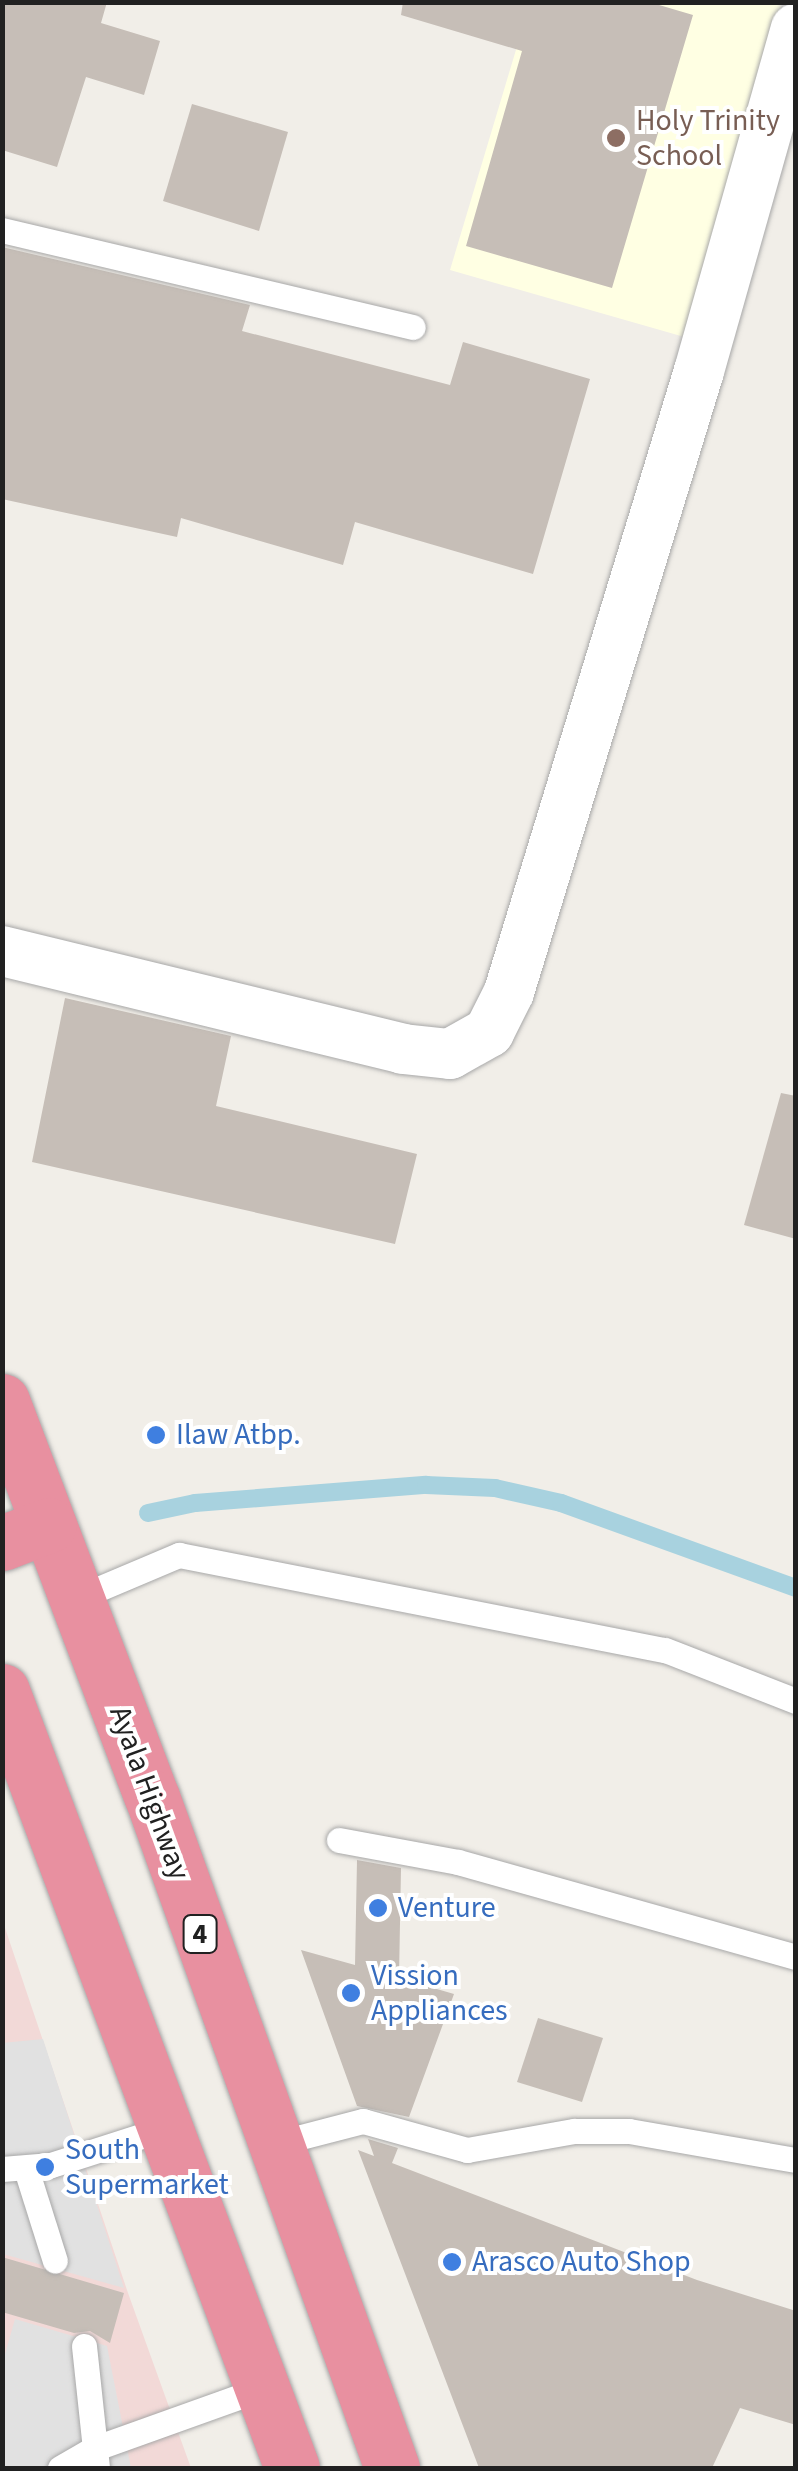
<!DOCTYPE html>
<style>
body{margin:0}
#map{position:relative;width:798px;height:2471px;overflow:hidden;background:#f1eee8;font-family:"Source Sans 3",sans-serif}
div>[style]{position:absolute}
[style*='--x']{left:calc(var(--x)*1px);top:calc(var(--y)*1px);width:calc(var(--w)*1px);rotate:calc(var(--a)*1deg)}
.commercial>*{inset:0;background:#f2d9d7}
.education>*{inset:0;background:#ffffe3}
.parking>*{inset:0;background:#e1e1e1}
.stream>*{height:18px;margin:-9px;padding:0 9px;transform-origin:9px;border-radius:9px;background:#a8d2df}
.building>*{inset:0;background:#c6beb7}
.roads{filter:drop-shadow(0 0 2px #a8a8a8) drop-shadow(0 0 2px #a8a8a8)}
.lane>*{height:25px;margin:-12.5px;padding:0 12.5px;transform-origin:12.5px;border-radius:12.5px;background:#fff}
.street>*{height:50px;margin:-25px;padding:0 25px;transform-origin:25px;border-radius:25px;background:#fff}
.highway>*{height:55px;margin:-27.5px;padding:0 27.5px;transform-origin:27.5px;border-radius:27.5px;background:#e890a0}
.dots>*{width:28px;height:28px;translate:-50% -50%;box-sizing:border-box;border:5px solid #fff;border-radius:50%}
span{translate:-50% -50%;white-space:nowrap;text-align:center;line-height:1.15;-webkit-text-stroke:8px #fff;paint-order:stroke}
.shield-label span{padding:2px 8px;background:#fff;border:2px solid;border-radius:8px;-webkit-text-stroke-width:0}
.shield-label{font-size:28px;color:#212121;font-weight:700}
.education-label{font-size:30px;color:#785e54}
.left{translate:0 -50%;text-align:left}
.shop-label{font-size:30px;color:#366cbe}
.street-label{font-size:30px;color:#212121}
.frame{position:absolute;inset:0;border:5px solid #212121;pointer-events:none}
</style>
<div id="map">
<div class="commercial">
<i style="clip-path:polygon(2px 1919px,128px 2293px,191px 2468px,3px 2468px)"></i>
</div>
<div class="education">
<i style="clip-path:polygon(768px 2px,781px 6px,688px 338px,450px 270px,530px 3px)"></i>
</div>
<div class="parking">
<i style="clip-path:polygon(43px 2039px,124px 2288px,3px 2254px,2px 2043px)"></i>
<i style="clip-path:polygon(15px 2319px,107px 2346px,131px 2468px,3px 2468px,3px 2361px)"></i>
</div>
<div class="stream">
<i style="--x:148;--y:1513;--w:48;--a:-12"></i>
<i style="--x:195;--y:1503;--w:232;--a:-4.5"></i>
<i style="--x:426;--y:1485;--w:69;--a:2.5"></i>
<i style="--x:495;--y:1488;--w:68;--a:12.8"></i>
<i style="--x:561;--y:1503;--w:250;--a:19.9"></i>
</div>
<div class="building">
<i style="clip-path:polygon(2px 2px,107px 2px,101px 23px,160px 41px,144px 95px,86px 77px,57px 167px,2px 150px)"></i>
<i style="clip-path:polygon(403px 2px,649px 2px,693px 15px,612px 288px,466px 246px,522px 51px,401px 15px)"></i>
<i style="clip-path:polygon(192px 104px,288px 132px,259px 231px,163px 201px)"></i>
<i style="clip-path:polygon(2px 247px,250px 305px,242px 331px,450px 385px,463px 342px,590px 379px,533px 574px,355px 522px,343px 565px,181px 518px,177px 537px,2px 499px)"></i>
<i style="clip-path:polygon(65px 998px,231px 1036px,216px 1106px,417px 1154px,395px 1244px,32px 1162px)"></i>
<i style="clip-path:polygon(781px 1093px,796px 1096px,796px 1239px,744px 1225px)"></i>
<i style="clip-path:polygon(357px 1860px,401px 1868px,399px 1978px,454px 1994px,409px 2117px,357px 2106px,301px 1950px,355px 1965px)"></i>
<i style="clip-path:polygon(538px 2018px,603px 2038px,582px 2102px,517px 2082px)"></i>
<i style="clip-path:polygon(368px 2139px,398px 2148px,392px 2163px,697px 2280px,796px 2311px,796px 2425px,740px 2408px,712px 2468px,479px 2468px,358px 2150px,374px 2156px)"></i>
<i style="clip-path:polygon(2px 2257px,124px 2293px,110px 2343px,90px 2331px,74px 2333px,2px 2312px)"></i>
</div>
<div class="roads">
<div class="lane">
<i style="--x:2;--y:230;--w:422;--a:13.3"></i>
<i style="--x:77;--y:1598;--w:111;--a:-22.9"></i>
<i style="--x:179;--y:1555;--w:495;--a:11.1"></i>
<i style="--x:665;--y:1650;--w:141;--a:21.3"></i>
<i style="--x:339;--y:1840;--w:121;--a:10.5"></i>
<i style="--x:458;--y:1862;--w:351;--a:15.7"></i>
<i style="--x:274;--y:2144;--w:92;--a:-14.5"></i>
<i style="--x:363;--y:2121;--w:108;--a:15.6"></i>
<i style="--x:467;--y:2150;--w:109;--a:-10.1"></i>
<i style="--x:574;--y:2131;--w:55;--a:0"></i>
<i style="--x:629;--y:2131;--w:169;--a:9.9"></i>
<i style="--x:2;--y:2169;--w:49;--a:-4.7"></i>
<i style="--x:51;--y:2165;--w:121;--a:-17.8"></i>
<i style="--x:26;--y:2169;--w:96;--a:72.5"></i>
<i style="--x:84;--y:2346;--w:123;--a:83.9"></i>
<i style="--x:60;--y:2468;--w:38;--a:-30"></i>
<i style="--x:93;--y:2449;--w:178;--a:-19.7"></i>
</div>
<div class="street">
<i style="--x:2;--y:951;--w:413;--a:13.7"></i>
<i style="--x:403;--y:1049;--w:47;--a:6.1"></i>
<i style="--x:450;--y:1054;--w:45;--a:-29.4"></i>
<i style="--x:489;--y:1032;--w:45;--a:-63.4"></i>
<i style="--x:509;--y:992;--w:649;--a:-72.99"></i>
<i style="--x:699;--y:371;--w:356;--a:-74.2"></i>
</div>
<div class="highway">
<i style="--x:2;--y:1401;--w:423;--a:69.3"></i>
<i style="--x:152;--y:1797;--w:713;--a:70.32"></i>
<i style="--x:2;--y:1543;--w:50;--a:-21"></i>
<i style="--x:2;--y:1691;--w:829;--a:69.53"></i>
</div>
</div>
<div class="dots">
<i style="left:616px;top:138px;background:#8d6e63"></i>
<i style="left:156px;top:1435px;background:#3f7fe0"></i>
<i style="left:378px;top:1908px;background:#3f7fe0"></i>
<i style="left:351px;top:1993px;background:#3f7fe0"></i>
<i style="left:45px;top:2167px;background:#3f7fe0"></i>
<i style="left:452px;top:2262px;background:#3f7fe0"></i>
</div>
<div class="shield-label">
<span style="left:200px;top:1934px">4</span>
</div>
<div class="education-label">
<span class="left" style="left:636px;top:138px">Holy Trinity<br>School</span>
</div>
<div class="shop-label">
<span class="left" style="left:176px;top:1435px">Ilaw Atbp.</span>
<span class="left" style="left:398px;top:1908px">Venture</span>
<span class="left" style="left:371px;top:1993px">Vission<br>Appliances</span>
<span class="left" style="left:65px;top:2167px">South<br>Supermarket</span>
<span class="left" style="left:472px;top:2262px">Arasco Auto Shop</span>
</div>
<div class="street-label">
<span style="left:149px;top:1793px;rotate:70deg">Ayala Highway</span>
</div>
<div class="frame"></div>
</div>
